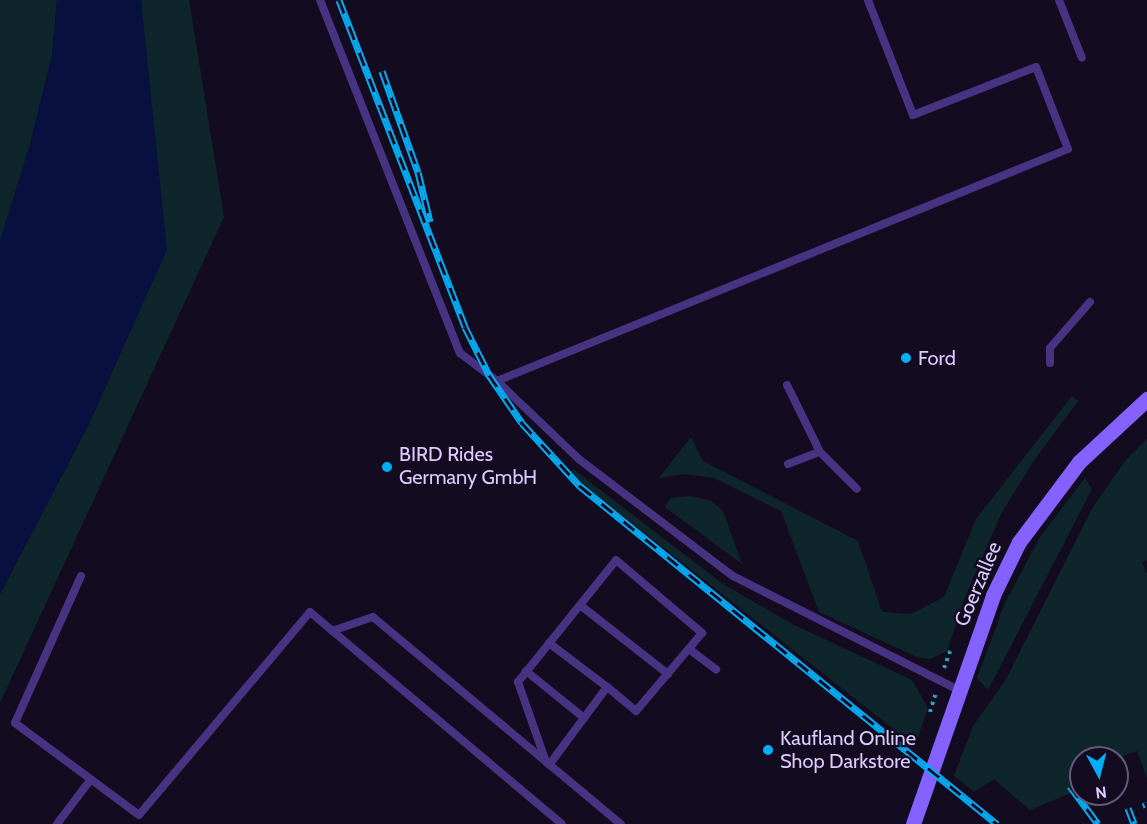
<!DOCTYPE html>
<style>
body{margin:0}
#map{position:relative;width:1147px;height:824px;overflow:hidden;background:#130c21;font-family:Cabin,sans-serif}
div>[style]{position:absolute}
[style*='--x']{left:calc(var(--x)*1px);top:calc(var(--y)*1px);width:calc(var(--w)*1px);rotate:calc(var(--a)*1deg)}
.green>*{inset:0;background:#0e262b}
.water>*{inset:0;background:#07103f}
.path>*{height:4px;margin-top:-2px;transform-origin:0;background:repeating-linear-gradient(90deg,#27a4b7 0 3px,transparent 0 7.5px)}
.lane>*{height:8px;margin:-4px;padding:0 4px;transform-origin:4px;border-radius:4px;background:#463482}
.secondary>*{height:15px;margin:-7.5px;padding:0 7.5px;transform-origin:7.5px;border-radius:7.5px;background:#8562ff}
.rail>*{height:7px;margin-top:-3.5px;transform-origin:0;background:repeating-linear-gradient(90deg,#130c21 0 14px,#00aef6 0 28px);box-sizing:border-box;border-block:2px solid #00aef6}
.dots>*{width:16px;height:16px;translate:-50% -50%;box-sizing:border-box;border:3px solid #130c21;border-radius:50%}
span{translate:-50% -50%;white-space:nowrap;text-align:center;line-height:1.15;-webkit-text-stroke:4.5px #130c21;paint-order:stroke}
.poi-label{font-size:20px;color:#dbcbff}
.left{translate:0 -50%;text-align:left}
.street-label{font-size:20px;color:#dbcbff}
.north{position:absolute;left:1069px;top:746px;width:60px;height:60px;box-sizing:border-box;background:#130c21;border:2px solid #63587a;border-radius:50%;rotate:173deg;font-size:16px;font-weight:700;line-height:24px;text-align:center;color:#dbcbff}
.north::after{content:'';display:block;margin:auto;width:21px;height:27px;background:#00aef6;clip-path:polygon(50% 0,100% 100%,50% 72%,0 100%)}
</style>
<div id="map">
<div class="green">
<i style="clip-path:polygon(0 0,57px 0,52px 55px,29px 148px,0 241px)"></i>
<i style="clip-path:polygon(141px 0,189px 0,224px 217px,0 703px,0 594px,90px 422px,144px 41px)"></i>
<i style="clip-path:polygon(1072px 396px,1078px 401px,1035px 459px,1002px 512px,965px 597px,947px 651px,930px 659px,917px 657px,819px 612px,781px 511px,714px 478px,684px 474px,659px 478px,691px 437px,703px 461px,858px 541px,882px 612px,911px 614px,944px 597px,976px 519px)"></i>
<i style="clip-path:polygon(1147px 439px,1147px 560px,1142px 562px,1147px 574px,1147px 778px,1137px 751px,1117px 758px,1081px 758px,1081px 772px,1073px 776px,1078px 790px,1030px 810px,994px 779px,974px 792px,954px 776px,973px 726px,1005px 681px,1093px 507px,1125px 461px)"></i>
<i style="clip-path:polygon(573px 469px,723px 584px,794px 625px,912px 680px,928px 708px,915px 746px,584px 485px,571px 471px)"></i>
<i style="clip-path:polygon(1085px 478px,1092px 489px,988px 690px,977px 678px,1005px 603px,1040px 537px)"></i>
<i style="clip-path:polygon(691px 496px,711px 501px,723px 511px,742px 564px,665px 507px,671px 498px)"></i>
</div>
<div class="water">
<i style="clip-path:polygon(57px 0,141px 0,167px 250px,90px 422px,0 594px,0 241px,29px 148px,52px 55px)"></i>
</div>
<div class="path">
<i style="--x:944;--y:668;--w:20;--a:-70"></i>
<i style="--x:930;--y:712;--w:21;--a:-73"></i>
</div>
<div class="lane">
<i style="--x:320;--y:0;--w:380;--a:68.4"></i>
<i style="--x:460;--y:353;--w:46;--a:37.1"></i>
<i style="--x:497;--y:381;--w:616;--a:-22.11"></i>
<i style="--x:1068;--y:149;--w:88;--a:-111.3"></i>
<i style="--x:1036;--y:67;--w:132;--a:158.7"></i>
<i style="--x:913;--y:115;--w:123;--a:-111.4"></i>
<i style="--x:1059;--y:0;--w:62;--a:68.4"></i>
<i style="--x:1050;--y:363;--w:15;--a:-90"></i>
<i style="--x:1050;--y:348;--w:61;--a:-49"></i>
<i style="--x:497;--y:381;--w:115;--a:43.6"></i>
<i style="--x:580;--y:460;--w:192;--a:37.2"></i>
<i style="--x:733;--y:576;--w:253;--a:26.8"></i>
<i style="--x:787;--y:385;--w:75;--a:63.8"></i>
<i style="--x:820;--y:452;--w:52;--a:45"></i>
<i style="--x:788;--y:464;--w:34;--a:-21"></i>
<i style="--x:81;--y:576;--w:161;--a:114.2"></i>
<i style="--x:15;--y:723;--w:154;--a:36.6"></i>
<i style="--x:139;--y:815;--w:265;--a:-49.9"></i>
<i style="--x:310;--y:612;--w:329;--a:40.1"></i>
<i style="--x:580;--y:605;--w:112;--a:38.1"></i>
<i style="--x:332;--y:631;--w:43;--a:-18.9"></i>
<i style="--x:373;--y:617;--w:323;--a:39.9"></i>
<i style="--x:549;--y:643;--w:73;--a:37.2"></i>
<i style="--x:689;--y:649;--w:34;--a:37"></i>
<i style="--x:526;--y:671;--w:75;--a:39"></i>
<i style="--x:546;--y:762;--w:85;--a:-109.3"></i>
<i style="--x:518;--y:682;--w:156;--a:-51.2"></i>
<i style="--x:616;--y:560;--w:113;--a:40.3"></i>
<i style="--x:702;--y:633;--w:102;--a:130.2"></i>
<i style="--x:636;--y:711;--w:38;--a:-140"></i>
<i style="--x:607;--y:687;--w:97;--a:126.6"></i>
<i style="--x:57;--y:824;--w:56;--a:-52.9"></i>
</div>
<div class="secondary">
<i style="--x:913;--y:824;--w:243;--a:-70.7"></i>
<i style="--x:993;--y:595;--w:59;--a:-63.9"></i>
<i style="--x:1019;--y:542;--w:100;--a:-53.1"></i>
<i style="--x:1079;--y:462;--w:93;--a:-42.8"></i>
</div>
<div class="rail">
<i style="--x:339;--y:0;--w:350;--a:68.9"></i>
<i style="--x:465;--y:327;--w:54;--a:63.4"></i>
<i style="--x:489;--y:375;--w:58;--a:55.5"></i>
<i style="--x:522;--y:423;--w:86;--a:47.4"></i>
<i style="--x:580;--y:486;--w:537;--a:39.03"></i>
<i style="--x:382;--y:71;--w:107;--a:70.4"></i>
<i style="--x:418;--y:172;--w:51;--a:76.5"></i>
<i style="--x:1070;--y:786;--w:47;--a:53.6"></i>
<i style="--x:1145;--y:802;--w:5;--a:68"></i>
<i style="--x:1128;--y:808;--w:17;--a:69"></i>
</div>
<div class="dots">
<i style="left:906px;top:358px;background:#00aef6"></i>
<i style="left:387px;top:467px;background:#00aef6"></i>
<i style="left:768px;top:750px;background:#00aef6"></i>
</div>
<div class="poi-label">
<span class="left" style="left:918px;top:358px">Ford</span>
<span class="left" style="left:399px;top:466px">BIRD Rides<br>Germany GmbH</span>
<span class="left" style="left:780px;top:750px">Kaufland Online<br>Shop Darkstore</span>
</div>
<div class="street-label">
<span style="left:978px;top:584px;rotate:-67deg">Goerzallee</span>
</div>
<div class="north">N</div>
</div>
